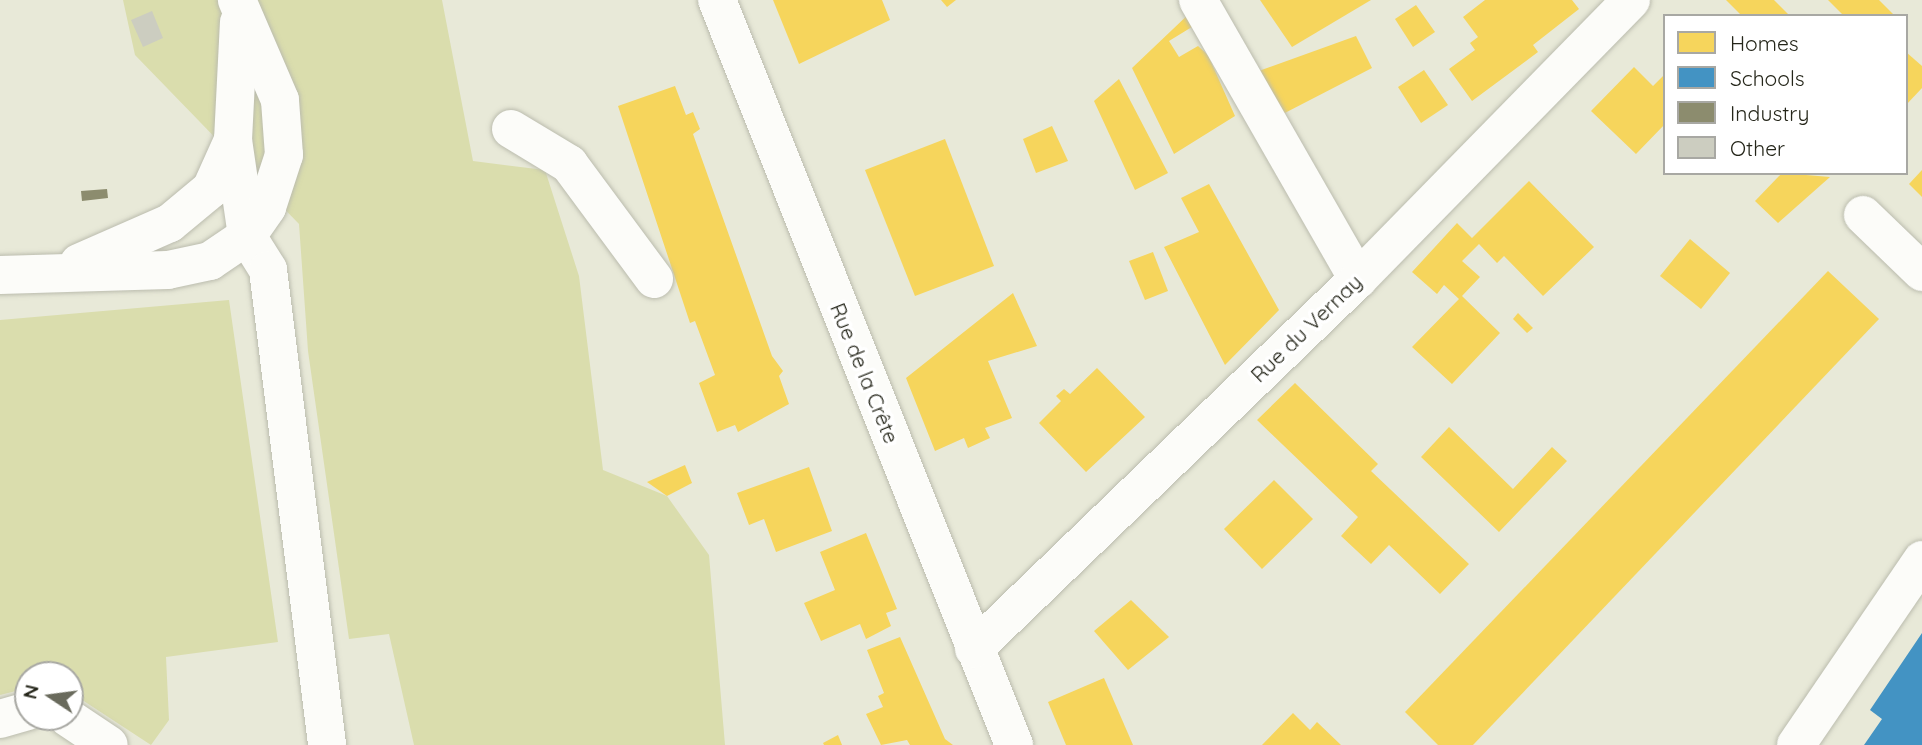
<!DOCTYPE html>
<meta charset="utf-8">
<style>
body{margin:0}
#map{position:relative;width:1922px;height:745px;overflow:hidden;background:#e8e9d8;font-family:Quicksand,sans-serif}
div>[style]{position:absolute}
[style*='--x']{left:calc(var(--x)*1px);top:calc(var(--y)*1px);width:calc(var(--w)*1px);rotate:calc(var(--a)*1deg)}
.green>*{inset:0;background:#daddad}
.homes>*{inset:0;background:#f6d55c}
.schools>*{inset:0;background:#4393c3}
.industry>*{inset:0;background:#8c8c6e}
.building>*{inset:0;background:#cccdc0}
.roads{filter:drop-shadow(0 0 2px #bbbcae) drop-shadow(0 0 2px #bbbcae)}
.minor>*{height:38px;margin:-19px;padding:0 19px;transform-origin:19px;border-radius:19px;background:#fcfcf9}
span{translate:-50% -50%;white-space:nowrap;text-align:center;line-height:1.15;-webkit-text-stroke:7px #fff;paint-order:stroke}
.street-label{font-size:21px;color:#25261a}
.legend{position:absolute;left:1663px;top:14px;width:245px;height:161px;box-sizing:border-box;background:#fff;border:2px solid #a8a8a3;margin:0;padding:9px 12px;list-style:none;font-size:21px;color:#25261a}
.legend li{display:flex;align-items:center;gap:14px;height:35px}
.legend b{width:35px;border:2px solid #a8a8a3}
.north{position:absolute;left:14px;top:661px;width:70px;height:70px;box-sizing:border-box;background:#fff;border:2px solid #a8a8a3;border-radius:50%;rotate:283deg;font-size:19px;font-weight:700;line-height:28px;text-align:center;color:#25261a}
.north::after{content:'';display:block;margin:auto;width:24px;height:32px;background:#696a5c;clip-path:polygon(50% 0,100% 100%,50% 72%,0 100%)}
</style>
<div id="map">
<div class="green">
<i style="clip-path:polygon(123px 0,442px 0,473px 161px,545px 170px,579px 276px,603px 470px,667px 496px,709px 555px,725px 745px,414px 745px,389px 634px,349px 639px,308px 351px,299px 224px,135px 55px)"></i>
<i style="clip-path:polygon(229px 300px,278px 642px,166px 657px,169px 720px,151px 745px,70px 692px,70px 675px,28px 675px,28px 688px,0 695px,0 320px)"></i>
</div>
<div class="homes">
<i style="clip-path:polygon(773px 0,882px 0,890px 20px,799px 64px)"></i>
<i style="clip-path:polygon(941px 0,956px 0,947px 7px)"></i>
<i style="clip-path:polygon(1260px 0,1371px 0,1292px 47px)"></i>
<i style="clip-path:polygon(1485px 0,1572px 0,1579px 9px,1533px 45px,1538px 52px,1472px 101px,1449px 69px,1475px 50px,1470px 43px,1478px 37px,1463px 17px)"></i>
<i style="clip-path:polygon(1726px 0,1774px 0,1790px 16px,1742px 16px)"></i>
<i style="clip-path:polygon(1828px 0,1879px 0,1895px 16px,1844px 16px)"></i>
<i style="clip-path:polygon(1416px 5px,1435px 32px,1413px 47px,1395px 19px)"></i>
<i style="clip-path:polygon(1193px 10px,1200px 22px,1169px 41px,1179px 57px,1198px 46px,1208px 55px,1235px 116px,1174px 154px,1132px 68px)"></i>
<i style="clip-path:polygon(1356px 36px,1372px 68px,1279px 116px,1253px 73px)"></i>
<i style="clip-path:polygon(1906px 52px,1922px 66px,1922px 88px,1906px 105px)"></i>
<i style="clip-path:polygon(1634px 67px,1653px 86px,1665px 74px,1665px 124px,1636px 154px,1591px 111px)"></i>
<i style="clip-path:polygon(1424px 70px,1448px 105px,1421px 123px,1398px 87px)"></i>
<i style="clip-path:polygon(1119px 79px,1168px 173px,1135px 190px,1094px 101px)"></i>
<i style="clip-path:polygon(675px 86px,686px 115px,693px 112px,700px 129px,693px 134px,772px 356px,783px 371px,779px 376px,789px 404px,738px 432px,735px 425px,717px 432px,699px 383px,715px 375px,695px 321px,690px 323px,618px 106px)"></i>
<i style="clip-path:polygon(1052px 126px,1068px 161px,1036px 173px,1023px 139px)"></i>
<i style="clip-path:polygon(945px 139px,994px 266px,915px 296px,865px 170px)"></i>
<i style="clip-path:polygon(1922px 170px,1922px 197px,1909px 184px)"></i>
<i style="clip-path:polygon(1782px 173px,1830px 177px,1778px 223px,1755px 201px)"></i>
<i style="clip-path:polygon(1529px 181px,1594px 247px,1543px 296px,1504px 256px,1497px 263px,1479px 244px,1462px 261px,1480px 277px,1462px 296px,1500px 333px,1452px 384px,1412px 347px,1459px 299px,1444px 285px,1437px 294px,1412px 272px,1457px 223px,1472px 238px)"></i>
<i style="clip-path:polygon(1209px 184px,1279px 310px,1225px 365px,1164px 247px,1199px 232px,1181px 198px)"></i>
<i style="clip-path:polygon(1690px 239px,1730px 273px,1701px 309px,1660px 276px)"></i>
<i style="clip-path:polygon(1153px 252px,1168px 291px,1145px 300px,1129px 261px)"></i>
<i style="clip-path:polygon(1828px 271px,1879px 319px,1473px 745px,1438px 745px,1405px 712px)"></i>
<i style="clip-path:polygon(1013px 293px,1037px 346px,988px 361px,1012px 418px,985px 428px,990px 438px,968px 448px,964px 438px,935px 451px,906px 378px)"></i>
<i style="clip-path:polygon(1518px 313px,1533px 328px,1527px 333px,1513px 319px)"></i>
<i style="clip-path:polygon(1097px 368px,1145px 417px,1086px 472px,1039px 423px,1061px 401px,1056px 396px,1064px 389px,1070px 394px)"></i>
<i style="clip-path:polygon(1295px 383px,1378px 464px,1371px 471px,1469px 564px,1440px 594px,1389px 545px,1371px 564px,1341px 536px,1358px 517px,1257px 420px)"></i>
<i style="clip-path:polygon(1449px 427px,1513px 489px,1552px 447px,1567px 461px,1499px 532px,1421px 457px)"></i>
<i style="clip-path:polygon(685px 465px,692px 483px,667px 496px,647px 482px)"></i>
<i style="clip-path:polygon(809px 467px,832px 531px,776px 552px,764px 519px,749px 525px,737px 493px)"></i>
<i style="clip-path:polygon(1274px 480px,1313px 519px,1262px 569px,1224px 529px)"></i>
<i style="clip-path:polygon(866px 533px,897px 609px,886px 613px,891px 626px,866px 639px,860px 624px,821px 641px,804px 603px,835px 590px,820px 552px)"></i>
<i style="clip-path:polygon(1131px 600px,1169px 637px,1128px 670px,1094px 631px)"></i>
<i style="clip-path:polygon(900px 637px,945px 739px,953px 745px,910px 745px,907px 740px,881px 745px,866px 714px,883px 707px,878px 696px,884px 693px,867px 650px)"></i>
<i style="clip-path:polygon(1104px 678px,1133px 745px,1066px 745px,1048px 702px)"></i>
<i style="clip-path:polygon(1293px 713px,1310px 730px,1317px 722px,1341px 745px,1262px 745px)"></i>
<i style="clip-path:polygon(838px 735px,842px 745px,824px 745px,823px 743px)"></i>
</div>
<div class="schools">
<i style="clip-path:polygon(1922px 633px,1922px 745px,1864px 745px,1882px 719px,1870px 710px)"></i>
</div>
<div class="industry">
<i style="clip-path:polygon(107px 189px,108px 198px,82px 201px,81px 191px)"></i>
</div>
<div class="building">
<i style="clip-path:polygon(152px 11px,163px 38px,143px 47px,131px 20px)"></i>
</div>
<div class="roads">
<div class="minor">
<i style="--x:717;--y:0;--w:802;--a:68.26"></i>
<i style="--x:1198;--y:0;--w:322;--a:60.2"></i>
<i style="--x:511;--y:129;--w:68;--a:31.1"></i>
<i style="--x:569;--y:164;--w:143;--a:53.5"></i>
<i style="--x:233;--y:140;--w:97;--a:81.7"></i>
<i style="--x:247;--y:236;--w:40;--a:58"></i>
<i style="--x:268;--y:270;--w:479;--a:82.9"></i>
<i style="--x:1863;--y:215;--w:82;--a:44"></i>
<i style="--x:79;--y:263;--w:99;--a:-23.7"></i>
<i style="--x:170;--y:223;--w:53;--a:-39.7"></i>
<i style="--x:211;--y:189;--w:54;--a:-65.8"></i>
<i style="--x:233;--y:140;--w:118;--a:-87.1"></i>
<i style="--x:0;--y:275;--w:168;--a:-1.7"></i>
<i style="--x:168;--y:270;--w:43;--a:-12.1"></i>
<i style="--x:210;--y:261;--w:45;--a:-34"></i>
<i style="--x:247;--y:236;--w:35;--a:-55"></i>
<i style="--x:267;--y:207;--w:55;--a:-71.9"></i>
<i style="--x:284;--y:155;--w:55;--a:-94.2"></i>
<i style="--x:280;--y:100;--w:109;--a:-113.3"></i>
<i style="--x:974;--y:649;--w:533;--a:-43.94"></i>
<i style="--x:1358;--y:279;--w:390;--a:-45.6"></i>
<i style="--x:67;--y:717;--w:50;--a:33.7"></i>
<i style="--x:0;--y:719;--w:29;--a:-16"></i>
<i style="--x:1796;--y:745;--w:224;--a:-55.7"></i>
</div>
</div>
<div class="street-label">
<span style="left:1306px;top:328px;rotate:-44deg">Rue du Vernay</span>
<span style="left:865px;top:373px;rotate:68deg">Rue de la Crête</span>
</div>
<ul class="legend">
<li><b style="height:19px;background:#f6d55c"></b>Homes</li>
<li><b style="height:19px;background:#4393c3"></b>Schools</li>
<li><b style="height:19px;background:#8c8c6e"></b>Industry</li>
<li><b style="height:19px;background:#cccdc0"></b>Other</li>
</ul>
<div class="north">N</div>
</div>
